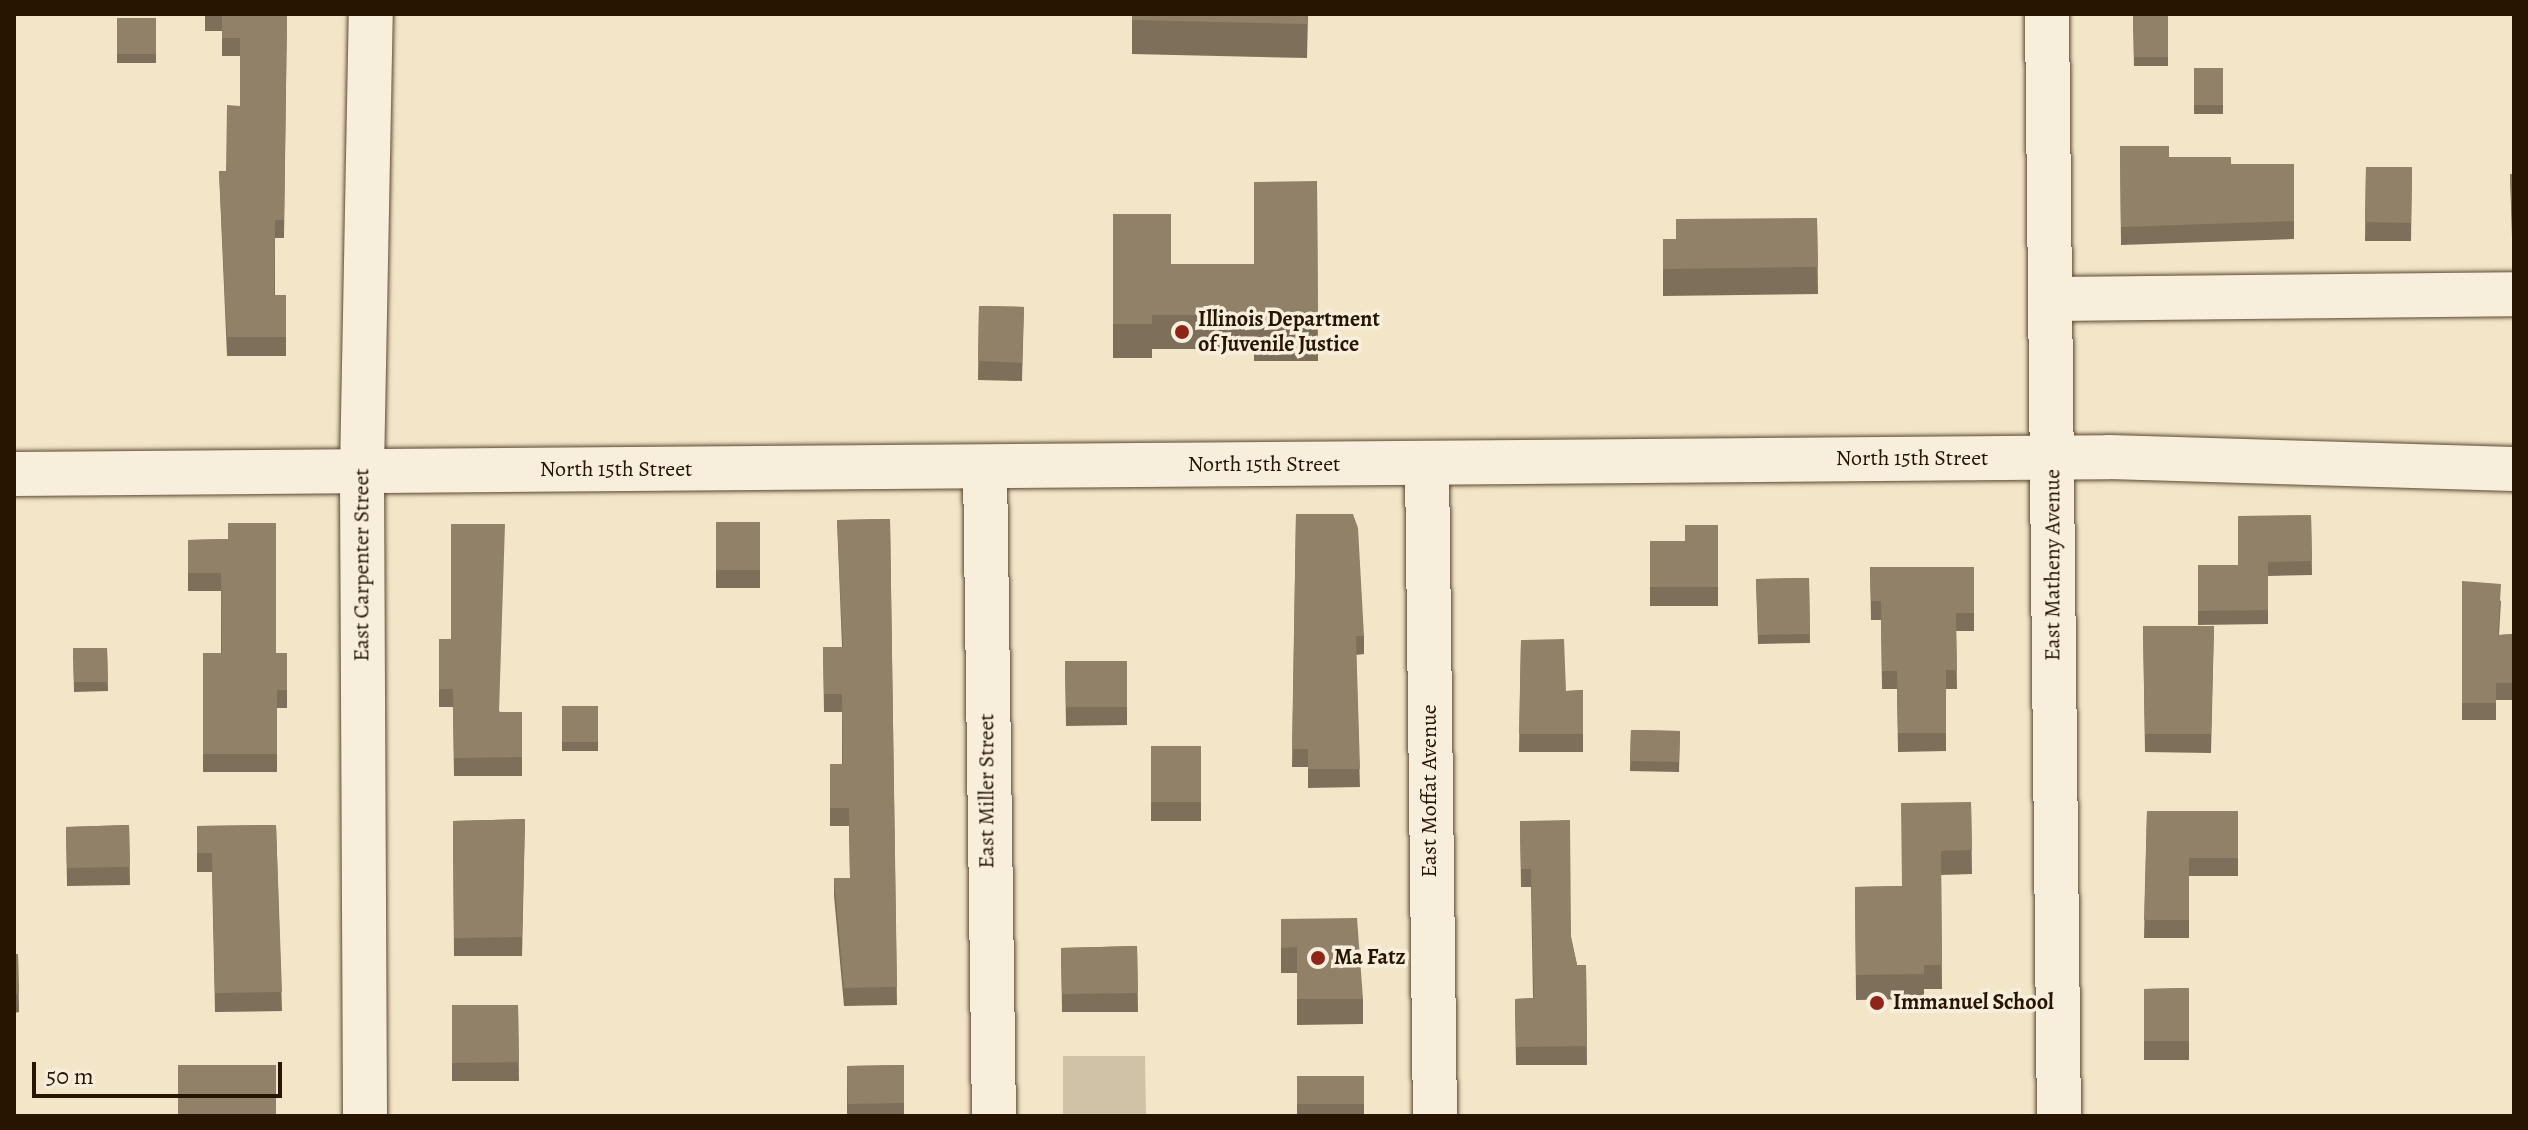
<!DOCTYPE html>
<style>
body{margin:0}
#map{position:relative;width:2528px;height:1130px;overflow:hidden;background:#f3e5c8;font-family:Alegreya,serif}
div>[style]{position:absolute}
[style*='--x']{left:calc(var(--x)*1px);top:calc(var(--y)*1px);width:calc(var(--w)*1px);rotate:calc(var(--a)*1deg)}
.green>*{inset:0;background:#d0c2a6}
.roads{filter:drop-shadow(0 0 2px #5a4932) drop-shadow(0 0 2px #5a4932)}
.minor>*{height:44px;margin:-22px;padding:0 22px;transform-origin:22px;border-radius:22px;background:#f7eedb}
.wall>*{inset:0;background:#7d6f59}
.building>*{inset:0;background:#918168}
.dots>*{width:22px;height:22px;translate:-50% -50%;box-sizing:border-box;border:4px solid #f7eedb;border-radius:50%}
span{translate:-50% -50%;white-space:nowrap;text-align:center;line-height:1.15;-webkit-text-stroke:7px #f7eedb;paint-order:stroke}
.poi-label{font-size:22px;color:#271500;font-weight:700}
.left{translate:0 -50%;text-align:left}
.street-label{font-size:22px;color:#271500}
.frame{position:absolute;inset:0;border:16px solid #271500;pointer-events:none}
.scale{position:absolute;left:32px;top:1062px;width:250px;height:36px;box-sizing:border-box;border:4px solid #271500;border-top:0;padding-left:10px;font-size:24px;line-height:28px;white-space:nowrap;color:#271500;-webkit-text-stroke:6px #f7eedb;paint-order:stroke}
</style>
<div id="map">
<div class="green">
<i style="clip-path:polygon(1145px 1056px,1146px 1116px,1063px 1116px,1063px 1056px)"></i>
</div>
<div class="roads">
<div class="minor">
<i style="--x:2047;--y:14;--w:1102;--a:89.38"></i>
<i style="--x:2051;--y:299;--w:463;--a:-0.6"></i>
<i style="--x:1427;--y:465;--w:651;--a:89.3"></i>
<i style="--x:985;--y:467;--w:649;--a:89.21"></i>
<i style="--x:14;--y:474;--w:2095;--a:-0.46"></i>
<i style="--x:2109;--y:457;--w:405;--a:1.7"></i>
<i style="--x:365;--y:1116;--w:646;--a:-90.27"></i>
<i style="--x:362;--y:470;--w:456;--a:-88.9"></i>
</div>
</div>
<div class="wall">
<i style="clip-path:polygon(205px 14px,287px 14px,284px 238px,275px 238px,275px 295px,286px 295px,286px 356px,227px 356px,219px 171px,226px 171px,240px 106px,240px 56px,222px 56px,222px 31px,205px 31px)"></i>
<i style="clip-path:polygon(1132px 14px,1308px 14px,1307px 58px,1132px 54px)"></i>
<i style="clip-path:polygon(2133px 14px,2168px 14px,2168px 66px,2134px 66px)"></i>
<i style="clip-path:polygon(117px 18px,156px 18px,156px 63px,117px 63px)"></i>
<i style="clip-path:polygon(2194px 68px,2223px 68px,2223px 114px,2194px 114px)"></i>
<i style="clip-path:polygon(2120px 146px,2169px 157px,2231px 164px,2294px 164px,2294px 239px,2121px 245px)"></i>
<i style="clip-path:polygon(2366px 167px,2412px 167px,2411px 241px,2365px 241px)"></i>
<i style="clip-path:polygon(2510px 174px,2514px 174px,2514px 238px,2512px 238px)"></i>
<i style="clip-path:polygon(1317px 181px,1318px 361px,1254px 361px,1254px 349px,1152px 349px,1152px 358px,1113px 358px,1113px 214px,1171px 264px,1254px 264px)"></i>
<i style="clip-path:polygon(1817px 218px,1818px 294px,1663px 296px,1663px 239px,1676px 239px)"></i>
<i style="clip-path:polygon(979px 306px,1024px 307px,1022px 381px,978px 380px)"></i>
<i style="clip-path:polygon(1296px 514px,1364px 636px,1364px 654px,1356px 655px,1360px 787px,1308px 788px,1308px 767px,1292px 767px)"></i>
<i style="clip-path:polygon(2311px 515px,2312px 575px,2268px 576px,2268px 624px,2198px 625px,2198px 565px,2238px 565px)"></i>
<i style="clip-path:polygon(890px 519px,897px 1005px,844px 1006px,834px 896px,834px 878px,850px 878px,849px 826px,830px 826px,830px 782px,842px 764px,842px 712px,824px 712px,823px 647px,842px 647px,837px 520px)"></i>
<i style="clip-path:polygon(716px 522px,760px 522px,760px 588px,716px 588px)"></i>
<i style="clip-path:polygon(1718px 525px,1718px 606px,1650px 606px,1650px 541px,1685px 541px)"></i>
<i style="clip-path:polygon(228px 539px,276px 653px,287px 653px,287px 708px,277px 708px,277px 772px,203px 772px,203px 653px,221px 653px,221px 591px,188px 591px,188px 540px)"></i>
<i style="clip-path:polygon(1870px 567px,1974px 567px,1974px 631px,1956px 631px,1957px 689px,1946px 689px,1946px 751px,1898px 752px,1897px 689px,1882px 689px,1881px 620px,1871px 620px)"></i>
<i style="clip-path:polygon(1809px 578px,1810px 643px,1758px 644px,1756px 579px)"></i>
<i style="clip-path:polygon(2462px 581px,2501px 601px,2499px 635px,2514px 634px,2514px 700px,2496px 700px,2496px 720px,2462px 720px)"></i>
<i style="clip-path:polygon(2143px 626px,2214px 626px,2211px 753px,2145px 752px)"></i>
<i style="clip-path:polygon(439px 639px,500px 712px,522px 712px,522px 776px,454px 776px,453px 707px,439px 707px)"></i>
<i style="clip-path:polygon(1521px 640px,1566px 691px,1583px 690px,1583px 752px,1519px 752px)"></i>
<i style="clip-path:polygon(73px 648px,107px 648px,108px 691px,74px 692px)"></i>
<i style="clip-path:polygon(1065px 661px,1127px 661px,1127px 725px,1066px 726px)"></i>
<i style="clip-path:polygon(562px 706px,598px 706px,598px 751px,562px 751px)"></i>
<i style="clip-path:polygon(1631px 730px,1680px 731px,1679px 772px,1630px 771px)"></i>
<i style="clip-path:polygon(1151px 746px,1201px 746px,1201px 821px,1151px 821px)"></i>
<i style="clip-path:polygon(1971px 802px,1972px 874px,1941px 875px,1942px 989px,1924px 989px,1924px 999px,1856px 1000px,1855px 887px,1902px 886px)"></i>
<i style="clip-path:polygon(2147px 811px,2238px 811px,2238px 876px,2189px 876px,2189px 938px,2144px 938px)"></i>
<i style="clip-path:polygon(525px 819px,522px 956px,454px 956px,453px 821px)"></i>
<i style="clip-path:polygon(1520px 821px,1571px 937px,1577px 965px,1586px 965px,1587px 1065px,1516px 1065px,1515px 999px,1533px 998px,1531px 887px,1521px 887px)"></i>
<i style="clip-path:polygon(129px 825px,130px 885px,67px 886px,66px 827px)"></i>
<i style="clip-path:polygon(276px 825px,282px 1011px,215px 1012px,212px 872px,197px 872px,197px 826px)"></i>
<i style="clip-path:polygon(1281px 919px,1363px 999px,1363px 1024px,1297px 1025px,1297px 973px,1281px 973px)"></i>
<i style="clip-path:polygon(1137px 946px,1138px 1012px,1062px 1012px,1061px 948px)"></i>
<i style="clip-path:polygon(14px 954px,18px 954px,19px 1012px,14px 1013px)"></i>
<i style="clip-path:polygon(2189px 988px,2189px 1060px,2144px 1060px,2144px 989px)"></i>
<i style="clip-path:polygon(452px 1005px,518px 1005px,519px 1081px,452px 1081px)"></i>
<i style="clip-path:polygon(904px 1065px,904px 1116px,847px 1116px,847px 1066px)"></i>
<i style="clip-path:polygon(1297px 1076px,1364px 1076px,1364px 1116px,1297px 1116px)"></i>
</div>
<div class="building">
<i style="clip-path:polygon(222px 14px,287px 14px,284px 220px,275px 220px,274px 295px,286px 295px,286px 337px,227px 337px,219px 171px,226px 171px,227px 105px,240px 106px,240px 38px,222px 38px)"></i>
<i style="clip-path:polygon(1132px 14px,1307px 14px,1307px 24px,1132px 20px)"></i>
<i style="clip-path:polygon(2133px 14px,2168px 14px,2168px 57px,2134px 57px)"></i>
<i style="clip-path:polygon(117px 18px,156px 18px,156px 54px,117px 54px)"></i>
<i style="clip-path:polygon(2194px 68px,2223px 68px,2223px 105px,2194px 105px)"></i>
<i style="clip-path:polygon(2120px 146px,2169px 146px,2169px 157px,2231px 157px,2231px 164px,2294px 164px,2294px 221px,2121px 227px)"></i>
<i style="clip-path:polygon(2366px 167px,2412px 167px,2411px 223px,2365px 222px)"></i>
<i style="clip-path:polygon(2510px 174px,2514px 174px,2514px 219px,2512px 219px)"></i>
<i style="clip-path:polygon(1317px 181px,1318px 327px,1254px 327px,1254px 315px,1152px 315px,1152px 324px,1113px 324px,1113px 214px,1171px 214px,1171px 264px,1254px 264px,1254px 182px)"></i>
<i style="clip-path:polygon(1817px 218px,1818px 267px,1663px 269px,1663px 239px,1676px 239px,1676px 219px)"></i>
<i style="clip-path:polygon(979px 306px,1024px 307px,1022px 363px,978px 361px)"></i>
<i style="clip-path:polygon(1296px 514px,1353px 514px,1358px 528px,1364px 636px,1356px 636px,1360px 769px,1308px 769px,1308px 749px,1292px 749px)"></i>
<i style="clip-path:polygon(2311px 515px,2312px 561px,2268px 562px,2268px 610px,2198px 611px,2198px 565px,2238px 565px,2238px 516px)"></i>
<i style="clip-path:polygon(890px 519px,897px 987px,844px 988px,834px 878px,850px 878px,849px 808px,830px 808px,830px 764px,843px 764px,842px 694px,824px 694px,823px 647px,843px 647px,837px 520px)"></i>
<i style="clip-path:polygon(716px 522px,760px 522px,760px 570px,716px 570px)"></i>
<i style="clip-path:polygon(228px 523px,276px 523px,276px 653px,287px 653px,287px 690px,277px 690px,277px 754px,203px 754px,203px 653px,222px 653px,221px 573px,188px 573px,188px 540px,228px 539px)"></i>
<i style="clip-path:polygon(451px 524px,505px 524px,499px 712px,522px 712px,522px 757px,454px 758px,453px 689px,439px 689px,439px 639px,451px 639px)"></i>
<i style="clip-path:polygon(1685px 525px,1718px 525px,1718px 587px,1650px 587px,1650px 541px,1685px 541px)"></i>
<i style="clip-path:polygon(1870px 567px,1974px 567px,1974px 613px,1956px 613px,1957px 670px,1946px 670px,1946px 733px,1898px 733px,1897px 671px,1882px 671px,1881px 601px,1871px 601px)"></i>
<i style="clip-path:polygon(1809px 578px,1810px 634px,1758px 635px,1756px 579px)"></i>
<i style="clip-path:polygon(2462px 581px,2501px 584px,2498px 635px,2514px 634px,2514px 683px,2496px 683px,2496px 703px,2462px 703px)"></i>
<i style="clip-path:polygon(2143px 626px,2214px 626px,2211px 734px,2145px 734px)"></i>
<i style="clip-path:polygon(1564px 639px,1566px 691px,1583px 690px,1583px 734px,1519px 734px,1521px 640px)"></i>
<i style="clip-path:polygon(73px 648px,107px 648px,108px 682px,74px 682px)"></i>
<i style="clip-path:polygon(1065px 661px,1127px 661px,1127px 707px,1066px 707px)"></i>
<i style="clip-path:polygon(562px 706px,598px 706px,598px 742px,562px 742px)"></i>
<i style="clip-path:polygon(1631px 730px,1680px 731px,1679px 762px,1630px 761px)"></i>
<i style="clip-path:polygon(1151px 746px,1201px 746px,1201px 802px,1151px 802px)"></i>
<i style="clip-path:polygon(1971px 802px,1972px 850px,1941px 851px,1942px 965px,1924px 965px,1924px 974px,1856px 975px,1855px 887px,1902px 886px,1901px 803px)"></i>
<i style="clip-path:polygon(2147px 811px,2238px 811px,2238px 858px,2189px 858px,2189px 920px,2144px 920px)"></i>
<i style="clip-path:polygon(525px 819px,522px 937px,454px 938px,453px 821px)"></i>
<i style="clip-path:polygon(1570px 820px,1571px 937px,1577px 965px,1586px 965px,1587px 1046px,1516px 1047px,1515px 999px,1534px 998px,1531px 869px,1521px 869px,1520px 821px)"></i>
<i style="clip-path:polygon(129px 825px,130px 867px,67px 868px,66px 827px)"></i>
<i style="clip-path:polygon(276px 825px,282px 992px,215px 993px,212px 853px,197px 853px,197px 826px)"></i>
<i style="clip-path:polygon(1357px 918px,1363px 999px,1297px 999px,1297px 947px,1281px 948px,1281px 919px)"></i>
<i style="clip-path:polygon(1137px 946px,1138px 993px,1062px 994px,1061px 948px)"></i>
<i style="clip-path:polygon(14px 954px,18px 954px,19px 994px,14px 994px)"></i>
<i style="clip-path:polygon(2189px 988px,2189px 1041px,2144px 1041px,2144px 989px)"></i>
<i style="clip-path:polygon(452px 1005px,518px 1005px,519px 1062px,452px 1063px)"></i>
<i style="clip-path:polygon(178px 1065px,276px 1065px,276px 1116px,178px 1116px)"></i>
<i style="clip-path:polygon(904px 1065px,904px 1103px,848px 1104px,847px 1066px)"></i>
<i style="clip-path:polygon(1297px 1076px,1364px 1076px,1364px 1104px,1297px 1104px)"></i>
</div>
<div class="dots">
<i style="left:1182px;top:332px;background:#8f2418"></i>
<i style="left:1318px;top:958px;background:#8f2418"></i>
<i style="left:1877px;top:1003px;background:#8f2418"></i>
</div>
<div class="poi-label">
<span class="left" style="left:1198px;top:332px">Illinois Department<br>of Juvenile Justice</span>
<span class="left" style="left:1334px;top:958px">Ma Fatz</span>
<span class="left" style="left:1893px;top:1003px">Immanuel School</span>
</div>
<div class="street-label">
<span style="left:1912px;top:459px">North 15th Street</span>
<span style="left:1264px;top:465px">North 15th Street</span>
<span style="left:616px;top:470px">North 15th Street</span>
<span style="left:362px;top:565px;rotate:-90deg">East Carpenter Street</span>
<span style="left:2053px;top:565px;rotate:-90deg">East Matheny Avenue</span>
<span style="left:987px;top:791px;rotate:-90deg">East Miller Street</span>
<span style="left:1430px;top:791px;rotate:-90deg">East Moffat Avenue</span>
</div>
<div class="frame"></div>
<div class="scale">50 m</div>
</div>
